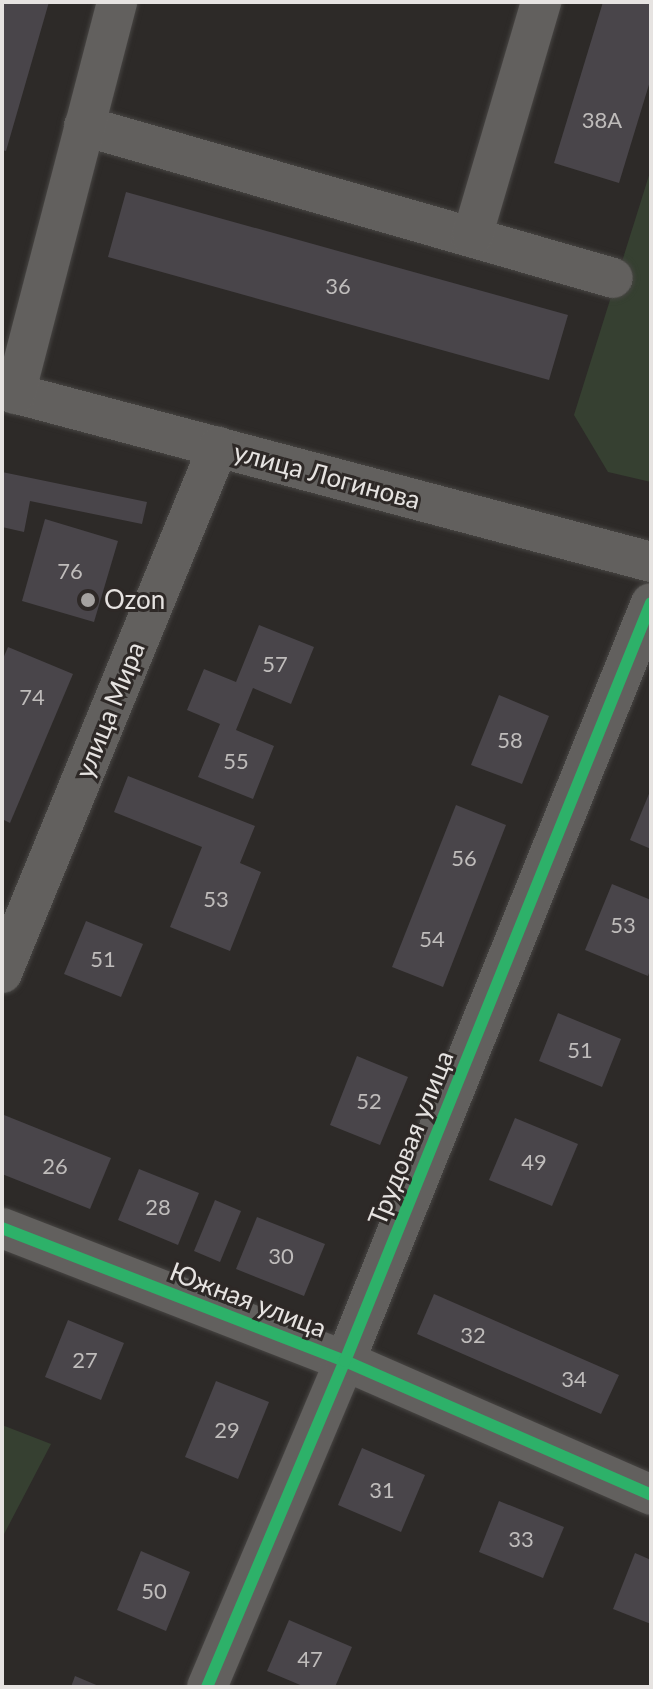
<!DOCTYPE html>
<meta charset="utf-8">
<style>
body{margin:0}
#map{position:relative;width:653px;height:1689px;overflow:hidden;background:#2d2a28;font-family:Lato,sans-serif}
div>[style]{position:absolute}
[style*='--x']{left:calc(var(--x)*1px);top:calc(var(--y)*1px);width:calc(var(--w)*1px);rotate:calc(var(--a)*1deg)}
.green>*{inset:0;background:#364031}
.building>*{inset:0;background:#49454a}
.roads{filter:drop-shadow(0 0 2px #474543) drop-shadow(0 0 2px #474543)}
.minor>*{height:40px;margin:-20px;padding:0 20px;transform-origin:20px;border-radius:20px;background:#62605e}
.cycleway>*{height:12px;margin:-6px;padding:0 6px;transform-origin:6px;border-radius:6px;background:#2db169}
.dots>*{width:22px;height:22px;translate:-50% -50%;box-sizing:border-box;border:4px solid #2e2927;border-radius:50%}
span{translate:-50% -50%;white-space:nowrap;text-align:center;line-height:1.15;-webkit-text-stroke:6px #2e2927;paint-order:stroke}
.number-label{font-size:22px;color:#bfbcbb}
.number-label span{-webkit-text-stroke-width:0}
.street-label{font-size:26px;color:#e6e3e1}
.poi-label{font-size:26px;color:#e6e3e1}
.left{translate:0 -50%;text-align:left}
.frame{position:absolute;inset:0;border:4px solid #e6e3e1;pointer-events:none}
</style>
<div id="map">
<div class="green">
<i style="clip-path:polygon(651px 169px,651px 482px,608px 472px,574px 415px)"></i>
<i style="clip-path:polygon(2px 1425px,51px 1444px,2px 1538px)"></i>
</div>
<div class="building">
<i style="clip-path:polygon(2px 2px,49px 2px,6px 151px,2px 150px)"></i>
<i style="clip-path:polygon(603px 2px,651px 2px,651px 78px,619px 183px,554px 163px)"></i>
<i style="clip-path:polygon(126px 192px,568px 315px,549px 380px,108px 257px)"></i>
<i style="clip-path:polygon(2px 472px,147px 502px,142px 524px,30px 501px,24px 532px,2px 527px)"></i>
<i style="clip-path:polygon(45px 519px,118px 541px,94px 622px,22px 601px)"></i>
<i style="clip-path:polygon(259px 625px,314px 647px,291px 704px,253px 688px,236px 730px,274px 746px,253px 799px,198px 777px,220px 724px,187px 710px,204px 669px,236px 682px)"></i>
<i style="clip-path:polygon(8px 647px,73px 674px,10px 823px,2px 819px,2px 661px)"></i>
<i style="clip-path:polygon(499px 695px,549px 716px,522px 784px,471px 765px)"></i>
<i style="clip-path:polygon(128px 776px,255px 826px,240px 863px,261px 872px,230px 951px,170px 927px,202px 847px,114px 812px)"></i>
<i style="clip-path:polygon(651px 789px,651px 849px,630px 840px)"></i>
<i style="clip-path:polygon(456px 805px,506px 825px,443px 987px,392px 967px)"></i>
<i style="clip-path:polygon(612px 884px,651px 900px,651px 967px,648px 976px,585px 950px)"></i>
<i style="clip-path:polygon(86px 921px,143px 944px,121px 997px,64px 974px)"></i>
<i style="clip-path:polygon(558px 1013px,621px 1039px,602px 1087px,539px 1061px)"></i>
<i style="clip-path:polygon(357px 1056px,408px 1077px,380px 1145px,330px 1125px)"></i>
<i style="clip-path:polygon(4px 1115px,111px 1158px,90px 1209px,2px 1174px)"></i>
<i style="clip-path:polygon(515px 1118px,578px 1144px,552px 1206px,489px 1180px)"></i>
<i style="clip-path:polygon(139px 1169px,199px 1193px,178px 1245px,118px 1220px)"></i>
<i style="clip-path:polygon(215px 1200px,241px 1211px,220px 1262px,194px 1251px)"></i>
<i style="clip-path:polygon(257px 1217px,325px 1244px,304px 1296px,236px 1269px)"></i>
<i style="clip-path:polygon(434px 1294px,619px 1375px,601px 1414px,417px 1334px)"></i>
<i style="clip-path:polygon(68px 1320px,124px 1343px,101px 1400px,45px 1377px)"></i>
<i style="clip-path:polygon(216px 1381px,269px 1402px,238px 1479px,185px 1457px)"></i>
<i style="clip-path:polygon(362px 1448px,425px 1475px,401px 1532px,338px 1505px)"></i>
<i style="clip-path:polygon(499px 1501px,564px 1527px,543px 1578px,479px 1552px)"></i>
<i style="clip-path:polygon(141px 1551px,190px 1572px,166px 1631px,117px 1610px)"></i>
<i style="clip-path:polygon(635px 1553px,651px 1560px,651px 1624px,613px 1609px)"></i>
<i style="clip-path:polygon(289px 1620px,352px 1647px,335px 1687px,305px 1687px,267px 1671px)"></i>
<i style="clip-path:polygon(75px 1676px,101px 1687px,71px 1687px)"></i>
</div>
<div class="roads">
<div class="minor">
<i style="--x:84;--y:126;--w:550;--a:16.03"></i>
<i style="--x:472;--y:237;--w:245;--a:-73.6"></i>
<i style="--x:2;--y:390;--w:671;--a:14.84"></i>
<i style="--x:15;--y:394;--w:405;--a:-75.4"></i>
<i style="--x:2;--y:973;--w:569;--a:-67.67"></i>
<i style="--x:2;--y:1228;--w:368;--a:21.2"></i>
<i style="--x:345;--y:1361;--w:334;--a:23.6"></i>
<i style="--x:207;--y:1687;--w:354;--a:-67.1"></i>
<i style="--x:345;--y:1361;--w:817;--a:-68.02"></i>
</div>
</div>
<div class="cycleway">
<i style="--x:2;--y:1228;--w:368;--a:21.2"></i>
<i style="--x:345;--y:1361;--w:334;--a:23.6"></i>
<i style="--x:207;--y:1687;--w:354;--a:-67.1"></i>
<i style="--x:345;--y:1361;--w:817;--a:-68.02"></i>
</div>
<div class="dots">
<i style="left:88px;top:600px;background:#a5a2a0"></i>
</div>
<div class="number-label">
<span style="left:602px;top:120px">38А</span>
<span style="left:338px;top:286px">36</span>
<span style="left:70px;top:571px">76</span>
<span style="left:275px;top:664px">57</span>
<span style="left:32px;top:697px">74</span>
<span style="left:510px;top:740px">58</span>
<span style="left:236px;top:761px">55</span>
<span style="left:464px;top:858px">56</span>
<span style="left:216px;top:899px">53</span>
<span style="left:623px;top:925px">53</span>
<span style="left:432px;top:939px">54</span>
<span style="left:103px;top:959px">51</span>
<span style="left:580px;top:1050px">51</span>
<span style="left:369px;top:1101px">52</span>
<span style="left:534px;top:1162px">49</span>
<span style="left:55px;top:1166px">26</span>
<span style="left:158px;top:1207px">28</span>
<span style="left:281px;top:1256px">30</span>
<span style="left:473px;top:1335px">32</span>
<span style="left:85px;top:1360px">27</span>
<span style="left:574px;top:1379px">34</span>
<span style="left:227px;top:1430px">29</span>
<span style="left:382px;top:1490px">31</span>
<span style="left:521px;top:1539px">33</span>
<span style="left:154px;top:1591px">50</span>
<span style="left:310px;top:1659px">47</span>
</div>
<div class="street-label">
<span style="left:327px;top:476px;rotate:15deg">улица Логинова</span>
<span style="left:110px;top:710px;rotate:-68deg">улица Мира</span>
<span style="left:411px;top:1138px;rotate:-68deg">Трудовая улица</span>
<span style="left:248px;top:1300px;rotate:21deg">Южная улица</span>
</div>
<div class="poi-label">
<span class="left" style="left:104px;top:600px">Ozon</span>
</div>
<div class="frame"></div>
</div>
